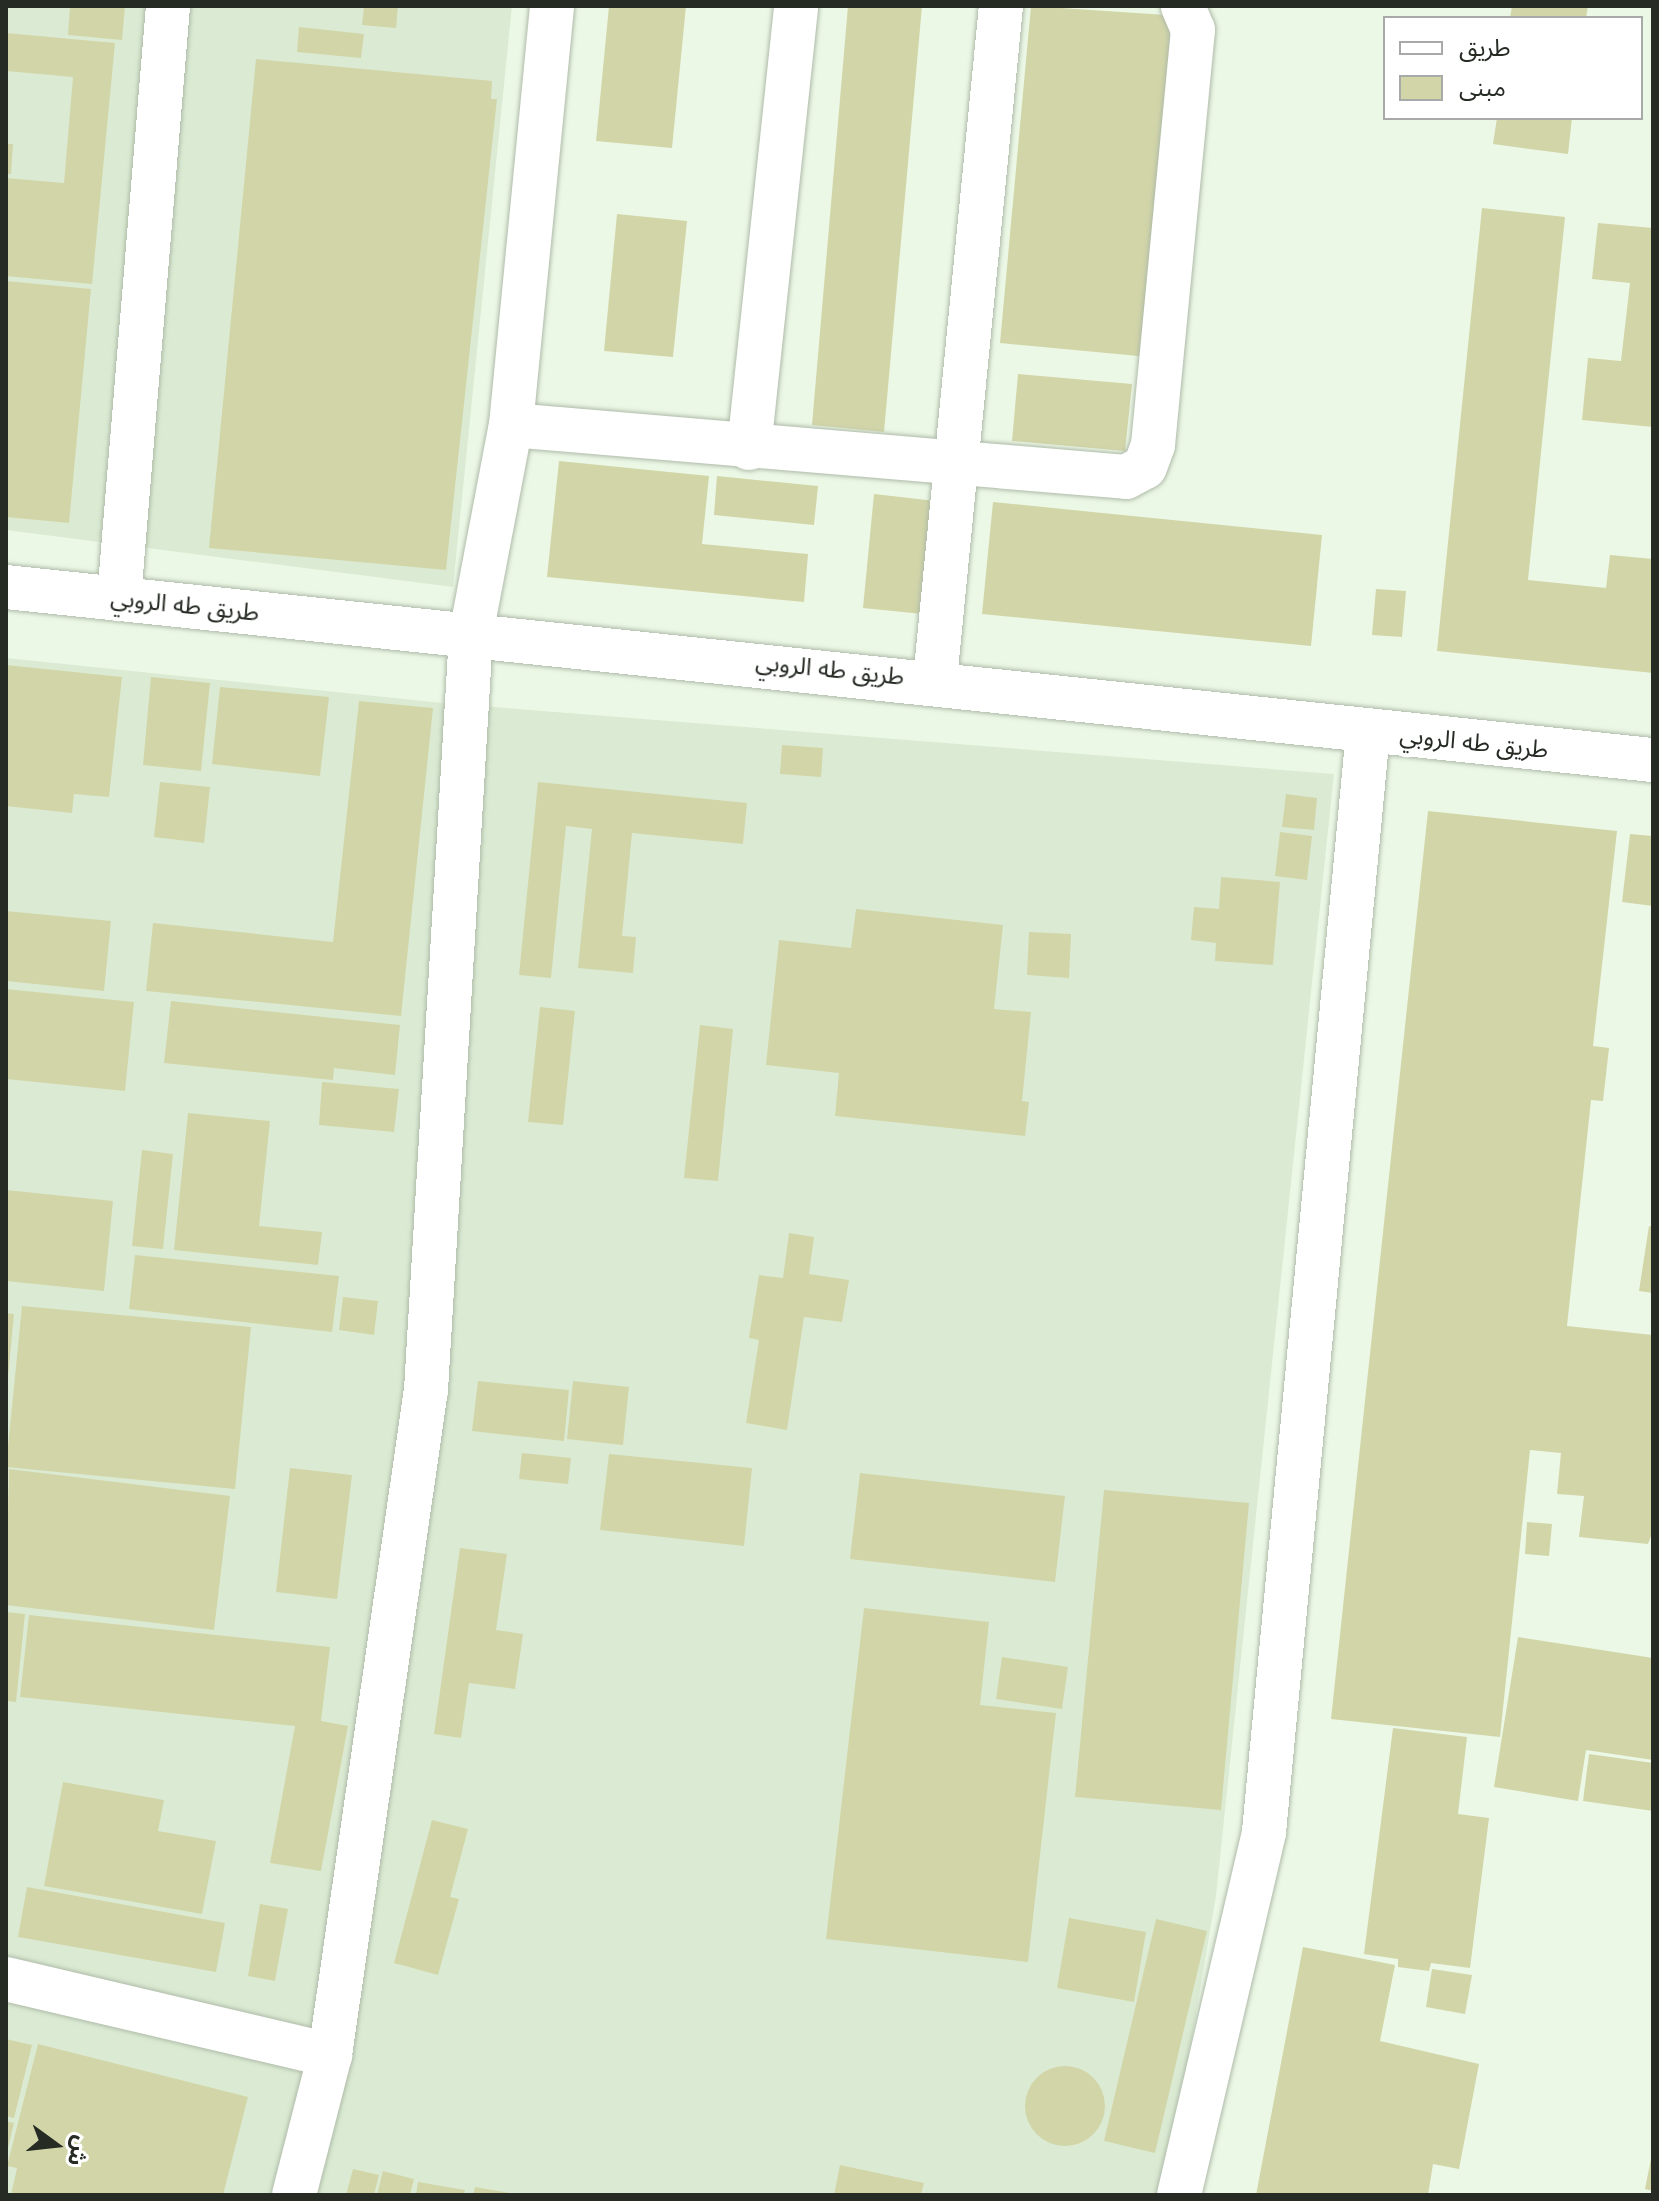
<!DOCTYPE html>
<meta charset="utf-8">
<style>
body{margin:0}
#map{position:relative;width:1659px;height:2201px;overflow:hidden;background:#ecf8e6;font-family:Inter,"Noto Sans Arabic",sans-serif}
div>[style]{position:absolute}
[style*='--x']{left:calc(var(--x)*1px);top:calc(var(--y)*1px);width:calc(var(--w)*1px);rotate:calc(var(--a)*1deg)}
.built>*{inset:0;background:#dbebd3}
.building>*{inset:0;background:#d2d5a8}
.round{border-radius:50%}
.roads{filter:drop-shadow(0 0 2px #afbba9) drop-shadow(0 0 2px #afbba9)}
.minor>*{height:44px;margin:-22px;padding:0 22px;transform-origin:22px;border-radius:22px;background:#fff}
span{translate:-50% -50%;white-space:nowrap;text-align:center;line-height:1.15;-webkit-text-stroke:8px #fff;paint-order:stroke}
.street-label{font-size:24px;color:#262b24}
.frame{position:absolute;inset:0;border:8px solid #262b24;pointer-events:none}
.legend{position:absolute;left:1383px;top:16px;width:260px;height:104px;box-sizing:border-box;background:#fff;border:2px solid #a8aaa7;margin:0;padding:10px 14px;list-style:none;font-size:24px;color:#262b24}
.legend li{display:flex;align-items:center;gap:16px;height:40px}
.legend b{width:40px;border:2px solid #a8aaa7}
.north{position:absolute;left:16px;top:2105px;width:80px;height:80px;-webkit-text-stroke:6px #fff;paint-order:stroke;rotate:105deg;font-size:22px;font-weight:700;line-height:32px;text-align:center;color:#262b24}
.north::after{content:'';display:block;margin:auto;width:28px;height:36px;background:#262b24;clip-path:polygon(50% 0,100% 100%,50% 72%,0 100%)}
</style>
<div id="map">
<div class="built">
<i style="clip-path:polygon(6px 6px,512px 6px,453px 587px,6px 530px)"></i>
<i style="clip-path:polygon(6px 658px,443px 703px,1334px 774px,1216px 1896px,1165px 2195px,6px 2195px)"></i>
</div>
<div class="building">
<i style="clip-path:polygon(70px 6px,125px 6px,122px 40px,68px 35px)"></i>
<i style="clip-path:polygon(364px 6px,398px 6px,396px 28px,362px 25px)"></i>
<i style="clip-path:polygon(609px 6px,686px 6px,672px 148px,596px 141px)"></i>
<i style="clip-path:polygon(848px 6px,922px 6px,884px 432px,812px 425px)"></i>
<i style="clip-path:polygon(1031px 6px,1181px 16px,1149px 357px,1000px 343px)"></i>
<i style="clip-path:polygon(1512px 6px,1588px 6px,1586px 18px,1510px 18px)"></i>
<i style="clip-path:polygon(299px 27px,364px 34px,361px 58px,297px 52px)"></i>
<i style="clip-path:polygon(6px 33px,115px 43px,92px 284px,6px 276px,6px 178px,64px 183px,73px 77px,6px 71px)"></i>
<i style="clip-path:polygon(256px 59px,492px 81px,491px 99px,497px 99px,446px 570px,209px 548px)"></i>
<i style="clip-path:polygon(1497px 118px,1572px 118px,1568px 154px,1493px 144px)"></i>
<i style="clip-path:polygon(6px 144px,13px 144px,11px 174px,6px 174px)"></i>
<i style="clip-path:polygon(1482px 208px,1565px 217px,1528px 580px,1606px 588px,1610px 555px,1653px 559px,1653px 673px,1437px 651px)"></i>
<i style="clip-path:polygon(617px 214px,687px 221px,673px 357px,604px 351px)"></i>
<i style="clip-path:polygon(1598px 223px,1653px 228px,1653px 427px,1582px 420px,1588px 358px,1621px 361px,1630px 283px,1592px 279px)"></i>
<i style="clip-path:polygon(6px 281px,91px 289px,69px 523px,6px 517px)"></i>
<i style="clip-path:polygon(1018px 374px,1132px 384px,1125px 451px,1012px 441px)"></i>
<i style="clip-path:polygon(559px 461px,709px 476px,702px 544px,808px 554px,804px 602px,547px 577px)"></i>
<i style="clip-path:polygon(717px 476px,818px 486px,814px 525px,714px 515px)"></i>
<i style="clip-path:polygon(874px 494px,944px 502px,933px 615px,863px 608px)"></i>
<i style="clip-path:polygon(993px 502px,1322px 535px,1311px 646px,982px 614px)"></i>
<i style="clip-path:polygon(1376px 589px,1406px 591px,1402px 637px,1372px 635px)"></i>
<i style="clip-path:polygon(6px 665px,122px 677px,109px 797px,74px 794px,72px 813px,6px 806px)"></i>
<i style="clip-path:polygon(151px 677px,210px 683px,201px 771px,143px 765px)"></i>
<i style="clip-path:polygon(220px 687px,329px 697px,320px 776px,212px 764px)"></i>
<i style="clip-path:polygon(359px 701px,433px 708px,401px 1016px,146px 991px,153px 923px,333px 942px)"></i>
<i style="clip-path:polygon(782px 745px,823px 748px,821px 777px,780px 774px)"></i>
<i style="clip-path:polygon(160px 782px,210px 787px,204px 843px,154px 837px)"></i>
<i style="clip-path:polygon(538px 782px,747px 803px,743px 844px,632px 833px,622px 936px,636px 937px,633px 973px,578px 968px,592px 829px,566px 826px,551px 978px,519px 975px)"></i>
<i style="clip-path:polygon(1286px 794px,1317px 798px,1314px 830px,1282px 827px)"></i>
<i style="clip-path:polygon(1428px 811px,1617px 831px,1593px 1046px,1609px 1048px,1603px 1101px,1591px 1100px,1567px 1326px,1653px 1335px,1653px 1531px,1648px 1544px,1579px 1537px,1584px 1496px,1557px 1494px,1561px 1453px,1530px 1450px,1500px 1737px,1331px 1719px)"></i>
<i style="clip-path:polygon(1280px 832px,1312px 836px,1307px 880px,1275px 876px)"></i>
<i style="clip-path:polygon(1630px 834px,1653px 836px,1653px 906px,1622px 902px)"></i>
<i style="clip-path:polygon(1221px 877px,1280px 882px,1273px 965px,1215px 961px,1216px 943px,1191px 940px,1194px 907px,1219px 909px)"></i>
<i style="clip-path:polygon(856px 909px,1003px 925px,994px 1009px,1031px 1012px,1022px 1101px,1029px 1102px,1025px 1136px,835px 1116px,839px 1073px,766px 1065px,779px 940px,851px 948px)"></i>
<i style="clip-path:polygon(6px 911px,111px 921px,104px 991px,6px 981px)"></i>
<i style="clip-path:polygon(1029px 932px,1071px 934px,1069px 978px,1027px 975px)"></i>
<i style="clip-path:polygon(6px 989px,134px 1002px,125px 1091px,6px 1079px)"></i>
<i style="clip-path:polygon(171px 1001px,400px 1025px,395px 1075px,334px 1068px,333px 1080px,164px 1063px)"></i>
<i style="clip-path:polygon(540px 1007px,575px 1011px,563px 1125px,528px 1122px)"></i>
<i style="clip-path:polygon(700px 1025px,733px 1029px,718px 1181px,684px 1178px)"></i>
<i style="clip-path:polygon(322px 1082px,399px 1089px,394px 1132px,319px 1125px)"></i>
<i style="clip-path:polygon(188px 1113px,270px 1121px,259px 1226px,322px 1232px,318px 1265px,174px 1250px)"></i>
<i style="clip-path:polygon(142px 1150px,173px 1154px,163px 1249px,132px 1246px)"></i>
<i style="clip-path:polygon(6px 1190px,113px 1201px,104px 1291px,6px 1281px)"></i>
<i style="clip-path:polygon(1649px 1226px,1653px 1227px,1653px 1293px,1639px 1291px)"></i>
<i style="clip-path:polygon(789px 1233px,814px 1237px,809px 1274px,849px 1280px,842px 1322px,804px 1317px,787px 1430px,746px 1423px,759px 1340px,749px 1338px,759px 1275px,783px 1278px)"></i>
<i style="clip-path:polygon(135px 1255px,339px 1276px,332px 1332px,129px 1309px)"></i>
<i style="clip-path:polygon(343px 1297px,378px 1301px,374px 1335px,339px 1330px)"></i>
<i style="clip-path:polygon(22px 1306px,251px 1327px,235px 1489px,6px 1467px)"></i>
<i style="clip-path:polygon(6px 1313px,14px 1314px,8px 1377px,6px 1377px)"></i>
<i style="clip-path:polygon(478px 1381px,569px 1390px,564px 1441px,472px 1431px)"></i>
<i style="clip-path:polygon(573px 1381px,629px 1387px,623px 1445px,567px 1439px)"></i>
<i style="clip-path:polygon(522px 1453px,571px 1458px,568px 1484px,519px 1479px)"></i>
<i style="clip-path:polygon(609px 1454px,752px 1468px,744px 1546px,600px 1530px)"></i>
<i style="clip-path:polygon(290px 1468px,352px 1475px,337px 1599px,276px 1592px)"></i>
<i style="clip-path:polygon(9px 1469px,230px 1496px,214px 1630px,6px 1605px)"></i>
<i style="clip-path:polygon(860px 1473px,1065px 1496px,1055px 1582px,850px 1559px)"></i>
<i style="clip-path:polygon(1104px 1490px,1249px 1503px,1221px 1810px,1075px 1797px)"></i>
<i style="clip-path:polygon(1527px 1522px,1552px 1524px,1549px 1556px,1525px 1554px)"></i>
<i style="clip-path:polygon(460px 1548px,507px 1554px,496px 1630px,523px 1634px,515px 1689px,469px 1683px,461px 1738px,434px 1734px)"></i>
<i style="clip-path:polygon(864px 1608px,989px 1622px,980px 1705px,1056px 1713px,1028px 1962px,826px 1939px)"></i>
<i style="clip-path:polygon(6px 1612px,25px 1614px,16px 1702px,6px 1701px)"></i>
<i style="clip-path:polygon(29px 1615px,330px 1647px,321px 1721px,348px 1726px,321px 1871px,270px 1863px,295px 1726px,20px 1697px)"></i>
<i style="clip-path:polygon(1518px 1637px,1653px 1658px,1653px 1760px,1586px 1750px,1578px 1801px,1494px 1787px)"></i>
<i style="clip-path:polygon(1002px 1657px,1068px 1667px,1062px 1709px,996px 1699px)"></i>
<i style="clip-path:polygon(1393px 1728px,1467px 1737px,1458px 1814px,1489px 1818px,1470px 1968px,1431px 1963px,1429px 1971px,1398px 1967px,1398px 1959px,1364px 1954px)"></i>
<i style="clip-path:polygon(1589px 1754px,1653px 1763px,1653px 1811px,1583px 1801px)"></i>
<i style="clip-path:polygon(63px 1782px,164px 1800px,158px 1831px,216px 1841px,202px 1914px,44px 1886px)"></i>
<i style="clip-path:polygon(432px 1820px,468px 1829px,450px 1897px,459px 1899px,438px 1975px,394px 1963px)"></i>
<i style="clip-path:polygon(27px 1887px,225px 1923px,216px 1972px,18px 1937px)"></i>
<i style="clip-path:polygon(260px 1904px,288px 1909px,275px 1981px,248px 1976px)"></i>
<i style="clip-path:polygon(1069px 1918px,1146px 1932px,1134px 2002px,1057px 1988px)"></i>
<i style="clip-path:polygon(1156px 1919px,1207px 1931px,1155px 2153px,1104px 2141px)"></i>
<i style="clip-path:polygon(1303px 1947px,1395px 1965px,1380px 2041px,1479px 2064px,1459px 2169px,1433px 2164px,1428px 2195px,1256px 2195px)"></i>
<i style="clip-path:polygon(1432px 1969px,1472px 1975px,1465px 2014px,1426px 2007px)"></i>
<i style="clip-path:polygon(6px 2039px,32px 2045px,14px 2118px,6px 2116px)"></i>
<i style="clip-path:polygon(38px 2044px,248px 2097px,223px 2195px,11px 2195px,17px 2168px,7px 2166px)"></i>
<i class="round" style="left:1025px;top:2066px;width:80px;height:80px"></i>
<i style="clip-path:polygon(6px 2121px,14px 2123px,7px 2152px,6px 2151px)"></i>
<i style="clip-path:polygon(1653px 2149px,1653px 2191px,1645px 2189px)"></i>
<i style="clip-path:polygon(840px 2165px,924px 2183px,921px 2195px,834px 2195px)"></i>
<i style="clip-path:polygon(353px 2169px,379px 2175px,374px 2195px,346px 2195px)"></i>
<i style="clip-path:polygon(383px 2171px,414px 2179px,410px 2195px,377px 2195px)"></i>
<i style="clip-path:polygon(418px 2182px,465px 2190px,464px 2195px,416px 2195px)"></i>
<i style="clip-path:polygon(475px 2187px,510px 2193px,510px 2195px,473px 2195px)"></i>
</div>
<div class="roads">
<div class="minor">
<i style="--x:511;--y:425;--w:617;--a:4.83"></i>
<i style="--x:1126;--y:477;--w:21;--a:-28"></i>
<i style="--x:1145;--y:467;--w:23;--a:-70"></i>
<i style="--x:1153;--y:445;--w:417;--a:-84.5"></i>
<i style="--x:1193;--y:30;--w:26;--a:-113"></i>
<i style="--x:749;--y:448;--w:444;--a:-83.9"></i>
<i style="--x:6;--y:587;--w:1656;--a:6"></i>
<i style="--x:119;--y:598;--w:594;--a:-85.27"></i>
<i style="--x:935;--y:680;--w:677;--a:-84.41"></i>
<i style="--x:6;--y:1979;--w:333;--a:13.2"></i>
<i style="--x:294;--y:2195;--w:145;--a:-75.6"></i>
<i style="--x:330;--y:2055;--w:672;--a:-81.79"></i>
<i style="--x:426;--y:1390;--w:757;--a:-86.59"></i>
<i style="--x:471;--y:634;--w:213;--a:-79.2"></i>
<i style="--x:511;--y:425;--w:421;--a:-84.4"></i>
<i style="--x:1179;--y:2195;--w:373;--a:-76.8"></i>
<i style="--x:1264;--y:1832;--w:1106;--a:-84.6"></i>
</div>
</div>
<div class="street-label">
<span style="left:185px;top:605px;rotate:6deg">طريق طه الروبي</span>
<span style="left:830px;top:669px;rotate:6deg">طريق طه الروبي</span>
<span style="left:1474px;top:742px;rotate:6deg">طريق طه الروبي</span>
</div>
<div class="frame"></div>
<ul class="legend">
<li><b style="height:10px;background:#fff"></b>طريق</li>
<li><b style="height:22px;background:#d2d5a8"></b>مبنى</li>
</ul>
<div class="north">ش</div>
</div>
